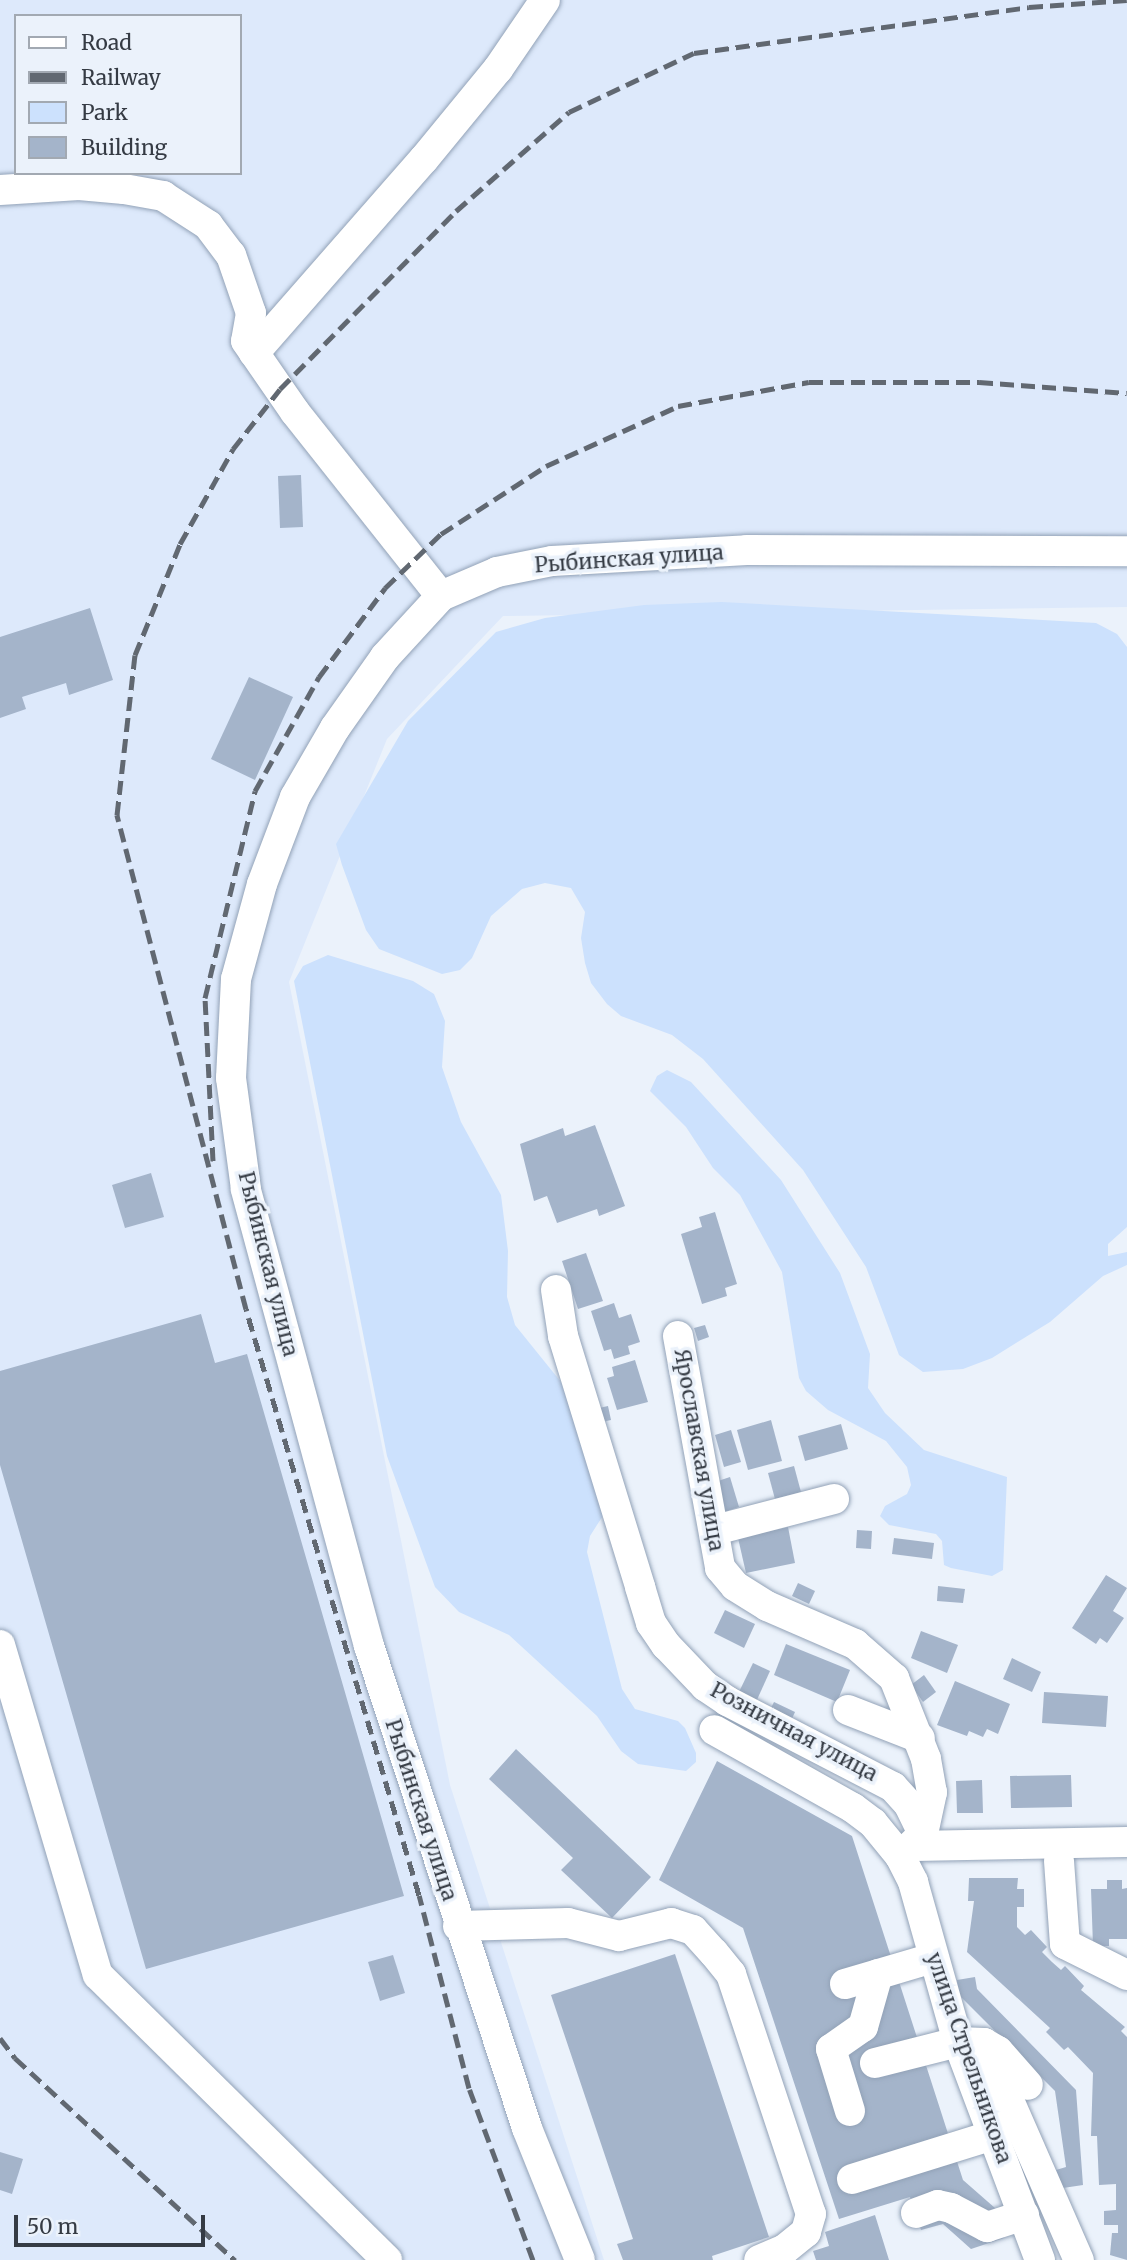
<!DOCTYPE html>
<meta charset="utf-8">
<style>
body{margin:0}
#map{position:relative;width:1127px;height:2260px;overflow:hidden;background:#ebf2fb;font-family:Merriweather,serif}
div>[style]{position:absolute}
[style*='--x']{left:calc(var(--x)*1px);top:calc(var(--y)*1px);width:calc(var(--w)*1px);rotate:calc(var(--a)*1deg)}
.built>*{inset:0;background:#dde9fb}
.green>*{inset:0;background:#cce1fd}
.building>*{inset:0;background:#a4b4ca}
.roads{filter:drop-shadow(0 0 2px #92a2b7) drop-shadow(0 0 2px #92a2b7)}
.minor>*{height:30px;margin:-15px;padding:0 15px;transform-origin:15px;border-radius:15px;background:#fff}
.rail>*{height:5px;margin-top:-2.5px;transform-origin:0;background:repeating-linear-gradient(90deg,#616871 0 14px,transparent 0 21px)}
span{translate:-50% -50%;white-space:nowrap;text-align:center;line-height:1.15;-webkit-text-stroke:7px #ebf2fb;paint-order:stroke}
.street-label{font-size:21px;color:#353b44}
.legend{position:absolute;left:14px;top:14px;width:228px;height:161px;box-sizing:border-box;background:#ebf2fb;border:2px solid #a2a9b2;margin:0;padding:9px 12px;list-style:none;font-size:21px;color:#353b44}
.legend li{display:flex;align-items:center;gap:14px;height:35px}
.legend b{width:35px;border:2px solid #a2a9b2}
.scale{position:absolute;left:14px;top:2215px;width:191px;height:32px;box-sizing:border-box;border:4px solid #353b44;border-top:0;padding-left:9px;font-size:21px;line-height:24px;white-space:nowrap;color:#353b44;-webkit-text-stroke:5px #ebf2fb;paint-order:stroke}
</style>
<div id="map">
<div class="built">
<i style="clip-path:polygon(evenodd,0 0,1127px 0,1127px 607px,503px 616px,387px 739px,289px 982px,450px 1785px,604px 2260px,0 2260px,0 0,16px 16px,240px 16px,240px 173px,16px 173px,16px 16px)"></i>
</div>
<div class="green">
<i style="clip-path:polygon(722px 602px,1096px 623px,1117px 634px,1127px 647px,1127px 1227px,1108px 1244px,1108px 1256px,1127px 1252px,1127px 1265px,1103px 1276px,1050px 1322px,992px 1358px,963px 1369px,923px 1372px,899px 1355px,866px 1267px,803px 1170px,703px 1059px,672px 1035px,621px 1016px,607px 1004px,591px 983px,585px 963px,581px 938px,585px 912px,571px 888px,545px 883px,522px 889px,491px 916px,472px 958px,460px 970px,442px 974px,379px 949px,366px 930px,342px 865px,336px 844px,408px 721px,496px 632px,545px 618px,644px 605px)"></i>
<i style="clip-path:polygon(328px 955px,413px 981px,434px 994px,445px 1021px,442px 1067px,461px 1122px,501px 1195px,508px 1251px,507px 1297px,515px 1325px,561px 1382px,604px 1514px,590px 1536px,587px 1552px,622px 1689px,635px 1709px,678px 1721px,685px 1728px,696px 1753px,696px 1762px,686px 1771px,638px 1764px,621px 1751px,597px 1716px,509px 1635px,459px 1612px,435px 1587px,387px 1456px,294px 981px,303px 966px)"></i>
<i style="clip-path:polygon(667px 1070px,691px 1082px,781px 1180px,840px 1273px,870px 1354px,868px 1388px,885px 1413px,924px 1450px,1007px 1477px,1003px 1570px,992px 1576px,951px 1568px,944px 1565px,942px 1541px,936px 1534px,889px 1525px,880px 1516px,885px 1506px,907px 1494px,911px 1485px,907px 1467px,886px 1441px,828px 1410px,806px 1391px,799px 1378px,782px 1272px,740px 1195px,713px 1168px,686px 1127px,650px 1091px,657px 1076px)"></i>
</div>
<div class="building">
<i style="clip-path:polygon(301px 475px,303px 527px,280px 528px,278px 476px)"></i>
<i style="clip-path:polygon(90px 608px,113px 680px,69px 695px,66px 683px,22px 697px,26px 709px,0 718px,0 637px)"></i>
<i style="clip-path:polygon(249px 677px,293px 697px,255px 780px,211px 759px)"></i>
<i style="clip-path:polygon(595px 1125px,625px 1206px,599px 1216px,597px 1209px,557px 1223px,547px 1196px,534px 1201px,520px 1144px,563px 1128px,565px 1136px)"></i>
<i style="clip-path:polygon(151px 1173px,164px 1217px,125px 1228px,112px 1185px)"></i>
<i style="clip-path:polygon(715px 1212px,737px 1284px,725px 1288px,727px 1296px,702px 1304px,681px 1234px,702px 1227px,699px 1217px)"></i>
<i style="clip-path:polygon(586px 1253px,603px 1301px,578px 1309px,562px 1261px)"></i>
<i style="clip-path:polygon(614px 1303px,619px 1318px,631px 1314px,640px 1342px,628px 1346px,630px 1354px,614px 1359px,611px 1349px,604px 1351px,591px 1311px)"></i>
<i style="clip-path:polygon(201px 1314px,215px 1363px,247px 1354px,404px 1896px,146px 1969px,0 1465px,0 1371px)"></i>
<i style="clip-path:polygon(705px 1325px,709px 1337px,698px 1341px,694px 1328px)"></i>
<i style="clip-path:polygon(635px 1360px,648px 1402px,617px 1410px,607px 1378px,614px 1376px,612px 1367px)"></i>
<i style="clip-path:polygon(608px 1406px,611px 1420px,602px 1422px,599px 1408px)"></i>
<i style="clip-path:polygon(771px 1420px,782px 1461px,748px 1470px,737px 1430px)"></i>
<i style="clip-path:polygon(841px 1424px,848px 1449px,805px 1461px,798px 1436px)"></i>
<i style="clip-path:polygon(731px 1430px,741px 1462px,724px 1467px,715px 1435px)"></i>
<i style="clip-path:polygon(794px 1466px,801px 1492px,775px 1499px,768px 1473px)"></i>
<i style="clip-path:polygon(730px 1477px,739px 1507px,721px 1513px,712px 1483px)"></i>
<i style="clip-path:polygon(788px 1527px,795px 1563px,746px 1573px,738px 1538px)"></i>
<i style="clip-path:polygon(857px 1530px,872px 1531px,871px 1549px,856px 1548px)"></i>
<i style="clip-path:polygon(894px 1538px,934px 1543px,932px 1559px,892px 1554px)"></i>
<i style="clip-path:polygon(1106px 1575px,1127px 1588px,1113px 1611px,1124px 1618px,1107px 1643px,1100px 1638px,1096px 1644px,1072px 1628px)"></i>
<i style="clip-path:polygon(798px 1583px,815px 1591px,809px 1604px,792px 1596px)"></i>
<i style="clip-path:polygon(938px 1586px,965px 1589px,963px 1603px,937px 1601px)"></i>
<i style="clip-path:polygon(725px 1610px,755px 1624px,744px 1648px,714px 1633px)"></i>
<i style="clip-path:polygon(921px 1631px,958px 1645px,947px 1673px,911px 1658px)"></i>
<i style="clip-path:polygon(786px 1644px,850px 1670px,837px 1702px,774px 1675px)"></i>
<i style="clip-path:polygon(1012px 1658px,1041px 1672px,1032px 1692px,1003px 1679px)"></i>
<i style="clip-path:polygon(753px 1663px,770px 1671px,756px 1702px,738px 1694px)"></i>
<i style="clip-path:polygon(924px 1675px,936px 1692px,923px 1702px,911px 1685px)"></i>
<i style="clip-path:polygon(955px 1681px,1010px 1704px,998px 1734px,987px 1729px,983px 1737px,969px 1731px,967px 1736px,937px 1725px)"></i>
<i style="clip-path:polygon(1044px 1692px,1108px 1696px,1106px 1727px,1042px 1723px)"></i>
<i style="clip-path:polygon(774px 1702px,795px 1712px,789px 1725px,768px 1714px)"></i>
<i style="clip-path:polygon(516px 1749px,651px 1877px,612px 1918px,561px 1870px,573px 1858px,489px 1779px)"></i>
<i style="clip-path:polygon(717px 1761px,852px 1836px,963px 2180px,995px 2208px,1004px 2238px,971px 2249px,943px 2224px,921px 2230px,910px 2197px,839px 2219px,743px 1928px,659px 1880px)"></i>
<i style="clip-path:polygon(1071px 1775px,1072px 1807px,1011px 1808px,1010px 1776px)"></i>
<i style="clip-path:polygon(982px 1780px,983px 1813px,957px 1813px,956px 1781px)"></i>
<i style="clip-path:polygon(969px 1878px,1018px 1878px,1017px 1889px,1024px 1889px,1024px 1907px,1017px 1907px,1017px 1927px,1025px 1935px,1031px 1930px,1047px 1947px,1042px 1952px,1052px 1962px,1061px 1970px,1065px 1966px,1084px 1986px,1081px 1990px,1125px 2027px,1121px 2031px,1127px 2037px,1127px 2260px,1110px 2255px,1112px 2233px,1118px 2233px,1118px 2225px,1104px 2225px,1104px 2211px,1116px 2210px,1116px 2184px,1099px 2185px,1097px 2136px,1091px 2136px,1093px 2073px,1068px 2047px,1064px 2050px,1046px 2032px,1050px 2028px,967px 1952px,974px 1901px,968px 1901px)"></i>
<i style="clip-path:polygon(1107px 1880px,1122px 1880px,1122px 1889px,1127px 1888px,1127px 1939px,1109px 1939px,1109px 1946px,1093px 1946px,1091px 1889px,1107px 1889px)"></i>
<i style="clip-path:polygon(675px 1954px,769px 2237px,712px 2256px,713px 2260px,623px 2260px,617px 2244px,633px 2239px,551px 1995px)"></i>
<i style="clip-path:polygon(393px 1955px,405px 1993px,380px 2001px,368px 1962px)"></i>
<i style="clip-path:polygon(975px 1977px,977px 1989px,1076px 2090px,1083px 2185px,1063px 2188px,1056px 2170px,1066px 2167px,1055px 2091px,958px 1994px,957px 1980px)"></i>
<i style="clip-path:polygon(0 2152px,23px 2159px,12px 2194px,0 2190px)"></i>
<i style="clip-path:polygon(875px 2215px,889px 2260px,816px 2260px,813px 2251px,829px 2246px,825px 2232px)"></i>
</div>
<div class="roads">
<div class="minor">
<i style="--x:0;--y:190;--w:79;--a:-3.6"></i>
<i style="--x:79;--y:185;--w:45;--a:5.1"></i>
<i style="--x:124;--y:189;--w:40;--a:10"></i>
<i style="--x:163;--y:196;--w:54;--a:32.8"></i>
<i style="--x:208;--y:225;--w:38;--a:53"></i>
<i style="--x:231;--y:255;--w:61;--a:71"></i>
<i style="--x:251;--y:313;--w:28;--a:100"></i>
<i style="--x:246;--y:341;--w:86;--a:55.4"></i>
<i style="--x:295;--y:412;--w:235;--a:51.6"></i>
<i style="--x:254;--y:353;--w:258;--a:-48.8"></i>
<i style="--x:424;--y:159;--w:117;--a:-50.6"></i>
<i style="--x:498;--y:69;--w:83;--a:-55.7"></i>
<i style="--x:556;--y:1290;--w:47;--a:81.3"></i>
<i style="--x:563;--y:1336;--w:263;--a:72.9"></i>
<i style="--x:640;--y:1587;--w:38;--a:73"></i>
<i style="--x:651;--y:1623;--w:27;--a:56"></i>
<i style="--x:666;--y:1645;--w:57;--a:46.4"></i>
<i style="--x:705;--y:1686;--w:27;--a:34"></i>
<i style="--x:727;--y:1701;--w:187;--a:27.4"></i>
<i style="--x:893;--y:1787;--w:24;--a:48"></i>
<i style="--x:909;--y:1805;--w:32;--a:64"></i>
<i style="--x:923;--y:1834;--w:32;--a:136"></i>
<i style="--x:900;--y:1856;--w:43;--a:-129.3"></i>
<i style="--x:873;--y:1823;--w:25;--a:-143"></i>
<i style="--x:853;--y:1808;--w:159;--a:-150.7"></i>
<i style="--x:678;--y:1336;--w:236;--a:79.7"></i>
<i style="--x:720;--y:1568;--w:23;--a:50"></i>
<i style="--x:735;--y:1586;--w:38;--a:32"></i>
<i style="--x:767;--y:1606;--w:96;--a:23.4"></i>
<i style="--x:855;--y:1644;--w:52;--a:41.1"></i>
<i style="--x:894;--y:1678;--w:87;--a:68.4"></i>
<i style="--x:926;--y:1759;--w:34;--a:80"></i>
<i style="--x:932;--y:1792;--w:43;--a:102.1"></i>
<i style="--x:715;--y:1530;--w:123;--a:-14.6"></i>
<i style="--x:0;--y:1645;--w:344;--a:73.5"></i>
<i style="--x:98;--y:1975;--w:406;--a:44.6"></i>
<i style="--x:848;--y:1710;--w:77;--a:21.3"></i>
<i style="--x:914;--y:1846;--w:213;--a:-1.1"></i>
<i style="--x:900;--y:1856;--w:29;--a:63"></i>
<i style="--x:913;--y:1882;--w:166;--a:74.3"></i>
<i style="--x:958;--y:2042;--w:233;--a:69.4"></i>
<i style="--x:1059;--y:1861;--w:83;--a:85.9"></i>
<i style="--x:1065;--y:1944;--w:69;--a:26.6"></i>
<i style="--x:458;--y:1926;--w:110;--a:-1.6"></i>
<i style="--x:568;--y:1923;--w:53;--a:14.3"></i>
<i style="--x:619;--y:1936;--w:54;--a:-14"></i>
<i style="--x:671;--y:1923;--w:23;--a:18"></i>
<i style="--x:693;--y:1930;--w:31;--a:48"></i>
<i style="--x:714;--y:1953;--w:27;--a:51"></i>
<i style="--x:731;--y:1974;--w:253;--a:71.6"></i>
<i style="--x:811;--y:2214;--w:19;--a:106"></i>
<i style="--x:806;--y:2232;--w:27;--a:141"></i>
<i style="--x:785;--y:2249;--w:28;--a:157"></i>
<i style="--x:845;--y:1984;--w:92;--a:-16.5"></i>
<i style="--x:984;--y:2043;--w:237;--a:66.4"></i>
<i style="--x:875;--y:2063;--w:86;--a:-14.2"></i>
<i style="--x:958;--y:2042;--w:26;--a:2"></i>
<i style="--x:984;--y:2043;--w:16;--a:30"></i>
<i style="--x:998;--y:2051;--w:45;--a:48.6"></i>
<i style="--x:850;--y:2111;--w:65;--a:-107"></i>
<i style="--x:831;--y:2049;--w:39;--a:-35"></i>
<i style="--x:863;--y:2027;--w:55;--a:-74.2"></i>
<i style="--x:852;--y:2179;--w:148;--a:-17.3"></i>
<i style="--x:916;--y:2213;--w:23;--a:-20"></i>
<i style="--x:938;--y:2205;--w:13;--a:13"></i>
<i style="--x:951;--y:2208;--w:41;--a:27.8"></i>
<i style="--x:987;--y:2227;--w:39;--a:-18"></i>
<i style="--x:580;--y:2260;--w:142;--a:-111.9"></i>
<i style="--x:527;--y:2128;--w:507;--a:-108.15"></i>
<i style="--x:369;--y:1646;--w:473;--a:-105.1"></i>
<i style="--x:246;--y:1189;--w:112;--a:-97.7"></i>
<i style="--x:231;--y:1078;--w:99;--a:-87.1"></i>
<i style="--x:236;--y:979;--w:98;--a:-74.7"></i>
<i style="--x:262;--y:884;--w:93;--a:-69.2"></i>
<i style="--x:295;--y:797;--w:80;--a:-59.9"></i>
<i style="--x:335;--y:728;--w:87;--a:-54.8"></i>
<i style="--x:385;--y:657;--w:83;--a:-47.4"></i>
<i style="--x:441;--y:596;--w:61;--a:-23.2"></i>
<i style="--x:497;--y:572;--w:56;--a:-11.3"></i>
<i style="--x:552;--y:561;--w:195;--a:-3.2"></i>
<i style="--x:747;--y:550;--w:380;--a:0.2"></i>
</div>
</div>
<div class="rail">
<i style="--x:213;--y:1161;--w:163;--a:-92.8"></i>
<i style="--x:205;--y:998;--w:213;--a:-76.4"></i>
<i style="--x:255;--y:791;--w:131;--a:-60.7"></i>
<i style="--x:319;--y:677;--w:111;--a:-53.4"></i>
<i style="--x:385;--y:588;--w:78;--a:-44"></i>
<i style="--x:441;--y:534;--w:125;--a:-32.9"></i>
<i style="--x:546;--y:466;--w:145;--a:-24.4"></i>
<i style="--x:678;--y:406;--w:133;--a:-10.4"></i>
<i style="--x:809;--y:382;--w:170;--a:0"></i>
<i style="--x:979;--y:382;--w:148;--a:4.3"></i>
<i style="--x:0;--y:2038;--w:25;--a:53"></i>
<i style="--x:15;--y:2058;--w:299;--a:42.6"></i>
<i style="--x:533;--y:2260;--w:184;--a:-110.4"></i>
<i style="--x:469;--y:2088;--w:199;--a:-104.5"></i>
<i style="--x:419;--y:1895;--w:611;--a:-106.45"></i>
<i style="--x:246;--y:1309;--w:511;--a:-104.64"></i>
<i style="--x:117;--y:815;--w:161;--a:-83.6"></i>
<i style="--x:135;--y:655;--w:120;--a:-67.9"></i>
<i style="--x:180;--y:544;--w:109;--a:-60.8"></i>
<i style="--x:233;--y:449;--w:76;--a:-51.9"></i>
<i style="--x:280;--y:389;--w:250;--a:-45.3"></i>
<i style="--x:456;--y:211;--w:150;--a:-41.2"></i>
<i style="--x:569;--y:112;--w:138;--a:-25.3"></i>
<i style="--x:694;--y:53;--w:338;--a:-7.8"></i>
<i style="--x:1029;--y:7;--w:98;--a:-4.1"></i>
</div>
<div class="street-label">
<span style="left:629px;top:559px;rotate:-4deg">Рыбинская улица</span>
<span style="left:268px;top:1264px;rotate:76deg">Рыбинская улица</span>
<span style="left:699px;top:1450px;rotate:80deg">Ярославская улица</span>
<span style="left:794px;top:1732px;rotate:28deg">Розничная улица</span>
<span style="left:421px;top:1810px;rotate:72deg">Рыбинская улица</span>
<span style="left:969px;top:2058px;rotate:71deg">улица Стрельникова</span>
</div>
<ul class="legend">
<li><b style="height:9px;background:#fff"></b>Road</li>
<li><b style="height:9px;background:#616871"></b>Railway</li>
<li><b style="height:19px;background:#cce1fd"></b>Park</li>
<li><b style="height:19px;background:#a4b4ca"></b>Building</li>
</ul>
<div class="scale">50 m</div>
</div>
